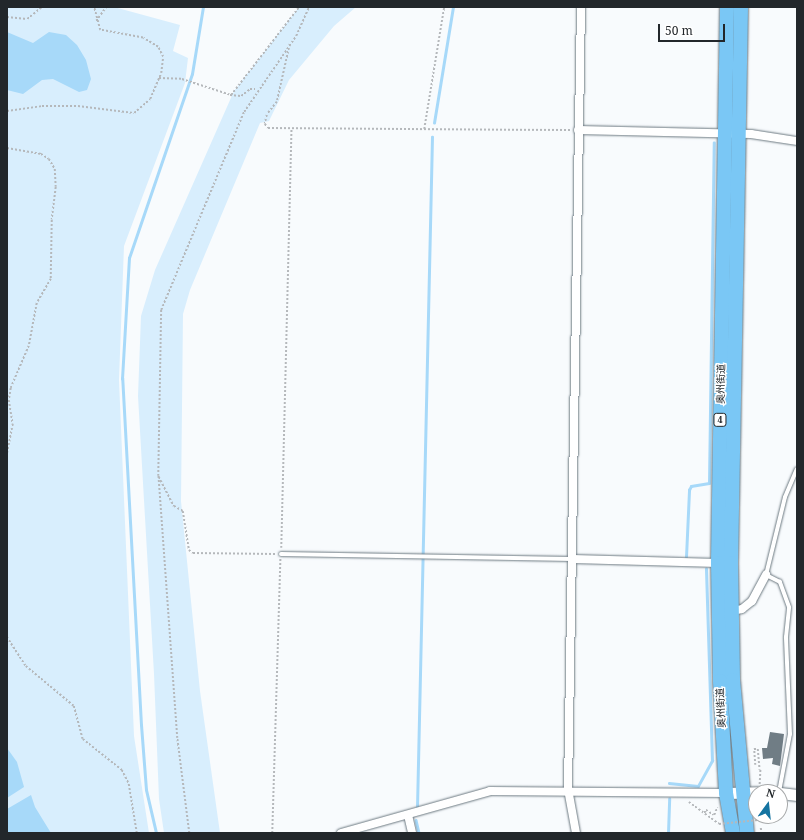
<!DOCTYPE html>
<meta charset="utf-8">
<style>
body{margin:0}
#map{position:relative;width:804px;height:840px;overflow:hidden;background:#f8fbfd;font-family:"Noto Serif","Noto Sans JP",serif}
div>[style]{position:absolute}
[style*='--x']{left:calc(var(--x)*1px);top:calc(var(--y)*1px);width:calc(var(--w)*1px);rotate:calc(var(--a)*1deg)}
.green>*{inset:0;background:#d8eefd}
.water>*{inset:0;background:#a7d9f9}
.stream>*{height:2.5px;margin:-1.25px;padding:0 1.25px;transform-origin:1.25px;border-radius:1.25px;background:#a7d9f9}
.building>*{inset:0;background:#707d85}
.path>*{height:1.5px;margin-top:-0.75px;transform-origin:0;background:repeating-linear-gradient(90deg,#b5b8bb 0 2px,transparent 0 4px)}
.roads{filter:drop-shadow(0 0 1px #6d7a82) drop-shadow(0 0 1px #6d7a82)}
.lane>*{height:4px;margin:-2px;padding:0 2px;transform-origin:2px;border-radius:2px;background:#fff}
.street>*{height:8px;margin:-4px;padding:0 4px;transform-origin:4px;border-radius:4px;background:#fff}
.secondary>*{height:11px;margin:-5.5px;padding:0 5.5px;transform-origin:5.5px;border-radius:5.5px;background:#fff}
.highway>*{height:14px;margin:-7px;padding:0 7px;transform-origin:7px;border-radius:7px;background:#7ac7f5}
.path-bridge>*{height:1.5px;margin-top:-0.75px;transform-origin:0;background:repeating-linear-gradient(90deg,#b5b8bb 0 2px,transparent 0 4px)}
span{translate:-50% -50%;white-space:nowrap;text-align:center;line-height:1.15;-webkit-text-stroke:3px #fff;paint-order:stroke}
.shield-label span{padding:1px 3px;background:#fff;border:1px solid;border-radius:3px;-webkit-text-stroke-width:0}
.shield-label{font-size:9px;color:#22272b;font-weight:700}
.street-label{font-size:10px;color:#22272b}
.frame{position:absolute;inset:0;border:8px solid #22272b;pointer-events:none}
.north{position:absolute;left:748px;top:784px;width:40px;height:40px;box-sizing:border-box;background:#fff;border:1px solid #a7a9aa;border-radius:50%;rotate:15deg;font-size:11px;font-weight:700;line-height:16px;text-align:center;color:#22272b}
.north::after{content:'';display:block;margin:auto;width:14px;height:18px;background:#1574a1;clip-path:polygon(50% 0,100% 100%,50% 72%,0 100%)}
.scale{position:absolute;left:658px;top:24px;width:67px;height:18px;box-sizing:border-box;border:2px solid #22272b;border-top:0;padding-left:5px;font-size:12px;line-height:14px;white-space:nowrap;color:#22272b;-webkit-text-stroke:3px #fff;paint-order:stroke}
</style>
<div id="map">
<div class="green">
<i style="clip-path:polygon(7px 7px,114px 7px,180px 25px,173px 51px,188px 58px,185px 83px,124px 246px,119px 380px,134px 736px,149px 833px,7px 833px)"></i>
<i style="clip-path:polygon(299px 7px,356px 7px,334px 26px,289px 80px,269px 121px,260px 123px,190px 290px,183px 314px,181px 501px,200px 691px,220px 833px,164px 833px,159px 799px,154px 674px,138px 396px,141px 316px,155px 270px,234px 91px)"></i>
</div>
<div class="water">
<i style="clip-path:polygon(7px 32px,33px 43px,49px 32px,66px 35px,77px 45px,86px 60px,91px 79px,87px 90px,79px 92px,53px 79px,42px 80px,23px 94px,7px 90px)"></i>
<i style="clip-path:polygon(7px 748px,17px 762px,24px 787px,7px 798px)"></i>
<i style="clip-path:polygon(31px 795px,35px 807px,51px 833px,7px 833px,7px 809px)"></i>
</div>
<div class="stream">
<i style="--x:434;--y:123;--w:118;--a:-80.7"></i>
<i style="--x:686;--y:557;--w:67;--a:-87.4"></i>
<i style="--x:689;--y:490;--w:4;--a:-63"></i>
<i style="--x:691;--y:486;--w:18;--a:-9"></i>
<i style="--x:709;--y:483;--w:340;--a:-89.2"></i>
<i style="--x:669;--y:783;--w:29;--a:6"></i>
<i style="--x:698;--y:786;--w:29;--a:-61"></i>
<i style="--x:712;--y:761;--w:192;--a:-91.8"></i>
<i style="--x:417;--y:808;--w:671;--a:-88.72"></i>
<i style="--x:416;--y:820;--w:13;--a:77"></i>
<i style="--x:156;--y:833;--w:44;--a:-103.1"></i>
<i style="--x:146;--y:790;--w:65;--a:-94.4"></i>
<i style="--x:141;--y:725;--w:347;--a:-93.1"></i>
<i style="--x:122;--y:379;--w:121;--a:-86.7"></i>
<i style="--x:129;--y:258;--w:194;--a:-71.1"></i>
<i style="--x:192;--y:74;--w:68;--a:-80.7"></i>
<i style="--x:668;--y:833;--w:34;--a:-88"></i>
</div>
<div class="building">
<i style="clip-path:polygon(770px 732px,784px 734px,780px 766px,772px 764px,773px 758px,763px 759px,762px 748px,767px 748px)"></i>
</div>
<div class="path">
<i style="--x:7;--y:17;--w:20;--a:6"></i>
<i style="--x:27;--y:19;--w:19;--a:-39"></i>
<i style="--x:96;--y:21;--w:17;--a:-54"></i>
<i style="--x:290;--y:44;--w:59;--a:102.6"></i>
<i style="--x:277;--y:102;--w:16;--a:128"></i>
<i style="--x:267;--y:115;--w:9;--a:103"></i>
<i style="--x:265;--y:124;--w:5;--a:53"></i>
<i style="--x:268;--y:128;--w:302;--a:0.4"></i>
<i style="--x:159;--y:78;--w:23;--a:2"></i>
<i style="--x:182;--y:79;--w:52;--a:18.1"></i>
<i style="--x:231;--y:95;--w:111;--a:-52.3"></i>
<i style="--x:230;--y:95;--w:11;--a:5"></i>
<i style="--x:241;--y:96;--w:11;--a:-38"></i>
<i style="--x:250;--y:89;--w:5;--a:0"></i>
<i style="--x:7;--y:111;--w:35;--a:-8"></i>
<i style="--x:42;--y:106;--w:36;--a:0"></i>
<i style="--x:78;--y:106;--w:56;--a:7.1"></i>
<i style="--x:134;--y:113;--w:21;--a:-41"></i>
<i style="--x:150;--y:99;--w:28;--a:-67"></i>
<i style="--x:161;--y:73;--w:16;--a:-83"></i>
<i style="--x:163;--y:57;--w:11;--a:-117"></i>
<i style="--x:158;--y:47;--w:17;--a:-149"></i>
<i style="--x:143;--y:38;--w:44;--a:-169.5"></i>
<i style="--x:100;--y:30;--w:24;--a:-105"></i>
<i style="--x:424;--y:129;--w:124;--a:-80.7"></i>
<i style="--x:7;--y:148;--w:35;--a:10"></i>
<i style="--x:41;--y:154;--w:9;--a:32"></i>
<i style="--x:49;--y:159;--w:12;--a:59"></i>
<i style="--x:55;--y:169;--w:18;--a:87"></i>
<i style="--x:56;--y:187;--w:33;--a:97"></i>
<i style="--x:52;--y:220;--w:59;--a:91"></i>
<i style="--x:51;--y:279;--w:28;--a:120"></i>
<i style="--x:37;--y:303;--w:44;--a:100.5"></i>
<i style="--x:29;--y:346;--w:46;--a:113.2"></i>
<i style="--x:11;--y:388;--w:12;--a:99"></i>
<i style="--x:9;--y:400;--w:24;--a:81"></i>
<i style="--x:13;--y:424;--w:32;--a:101"></i>
<i style="--x:159;--y:477;--w:33;--a:63"></i>
<i style="--x:174;--y:506;--w:10;--a:29"></i>
<i style="--x:183;--y:511;--w:39;--a:81"></i>
<i style="--x:189;--y:550;--w:5;--a:37"></i>
<i style="--x:193;--y:553;--w:82;--a:0.7"></i>
<i style="--x:281;--y:548;--w:418;--a:-88.6"></i>
<i style="--x:7;--y:637;--w:35;--a:57"></i>
<i style="--x:26;--y:666;--w:62;--a:39.8"></i>
<i style="--x:74;--y:706;--w:34;--a:75"></i>
<i style="--x:83;--y:739;--w:50;--a:38.5"></i>
<i style="--x:122;--y:770;--w:16;--a:63"></i>
<i style="--x:129;--y:784;--w:50;--a:80.7"></i>
<i style="--x:755;--y:765;--w:16;--a:-94"></i>
<i style="--x:754;--y:749;--w:4;--a:0"></i>
<i style="--x:758;--y:749;--w:21;--a:85"></i>
<i style="--x:689;--y:802;--w:37;--a:36"></i>
<i style="--x:704;--y:813;--w:4;--a:-56"></i>
<i style="--x:706;--y:810;--w:9;--a:32"></i>
<i style="--x:714;--y:815;--w:8;--a:-67"></i>
<i style="--x:761;--y:828;--w:5;--a:79"></i>
<i style="--x:189;--y:833;--w:96;--a:-97.2"></i>
<i style="--x:177;--y:738;--w:263;--a:-94.1"></i>
<i style="--x:158;--y:476;--w:166;--a:-89"></i>
<i style="--x:161;--y:310;--w:215;--a:-67.3"></i>
<i style="--x:244;--y:112;--w:92;--a:-55.6"></i>
<i style="--x:296;--y:36;--w:32;--a:-66"></i>
<i style="--x:272;--y:833;--w:274;--a:-88.3"></i>
</div>
<div class="roads">
<div class="lane">
<i style="--x:281;--y:554;--w:291;--a:1"></i>
<i style="--x:779;--y:792;--w:59;--a:-79.3"></i>
<i style="--x:790;--y:734;--w:97;--a:-92.4"></i>
<i style="--x:786;--y:637;--w:30;--a:-84"></i>
<i style="--x:789;--y:607;--w:27;--a:-110"></i>
<i style="--x:780;--y:582;--w:16;--a:-153"></i>
<i style="--x:766;--y:575;--w:80;--a:-76.3"></i>
<i style="--x:785;--y:497;--w:30;--a:-67"></i>
</div>
<div class="street">
<i style="--x:578;--y:130;--w:173;--a:1.3"></i>
<i style="--x:751;--y:134;--w:47;--a:8.7"></i>
<i style="--x:573;--y:559;--w:145;--a:1.6"></i>
<i style="--x:732;--y:611;--w:10;--a:-11"></i>
<i style="--x:742;--y:609;--w:13;--a:-39"></i>
<i style="--x:752;--y:601;--w:30;--a:-62"></i>
<i style="--x:408;--y:815;--w:18;--a:77"></i>
<i style="--x:341;--y:833;--w:155;--a:-15.7"></i>
<i style="--x:490;--y:791;--w:236;--a:0.5"></i>
<i style="--x:576;--y:833;--w:45;--a:-100.3"></i>
<i style="--x:568;--y:789;--w:782;--a:-89.05"></i>
</div>
<div class="secondary">
<i style="--x:726;--y:793;--w:44;--a:-1.3"></i>
<i style="--x:780;--y:793;--w:17;--a:7"></i>
</div>
<div class="highway">
<i style="--x:727;--y:7;--w:556;--a:90.93"></i>
<i style="--x:718;--y:563;--w:118;--a:89"></i>
<i style="--x:720;--y:681;--w:112;--a:86.9"></i>
<i style="--x:726;--y:793;--w:41;--a:80.1"></i>
<i style="--x:741;--y:7;--w:556;--a:91.03"></i>
<i style="--x:731;--y:563;--w:117;--a:89"></i>
<i style="--x:733;--y:680;--w:154;--a:84.8"></i>
</div>
</div>
<div class="path-bridge">
<i style="--x:759;--y:792;--w:22;--a:-87"></i>
<i style="--x:719;--y:824;--w:39;--a:-6"></i>
<i style="--x:758;--y:820;--w:4;--a:-90"></i>
</div>
<div class="shield-label">
<span style="left:720px;top:420px">4</span>
</div>
<div class="street-label">
<span style="left:721px;top:384px;rotate:-89deg">奥州街道</span>
<span style="left:721px;top:708px;rotate:-93deg">奥州街道</span>
</div>
<div class="frame"></div>
<div class="north">N</div>
<div class="scale">50 m</div>
</div>
